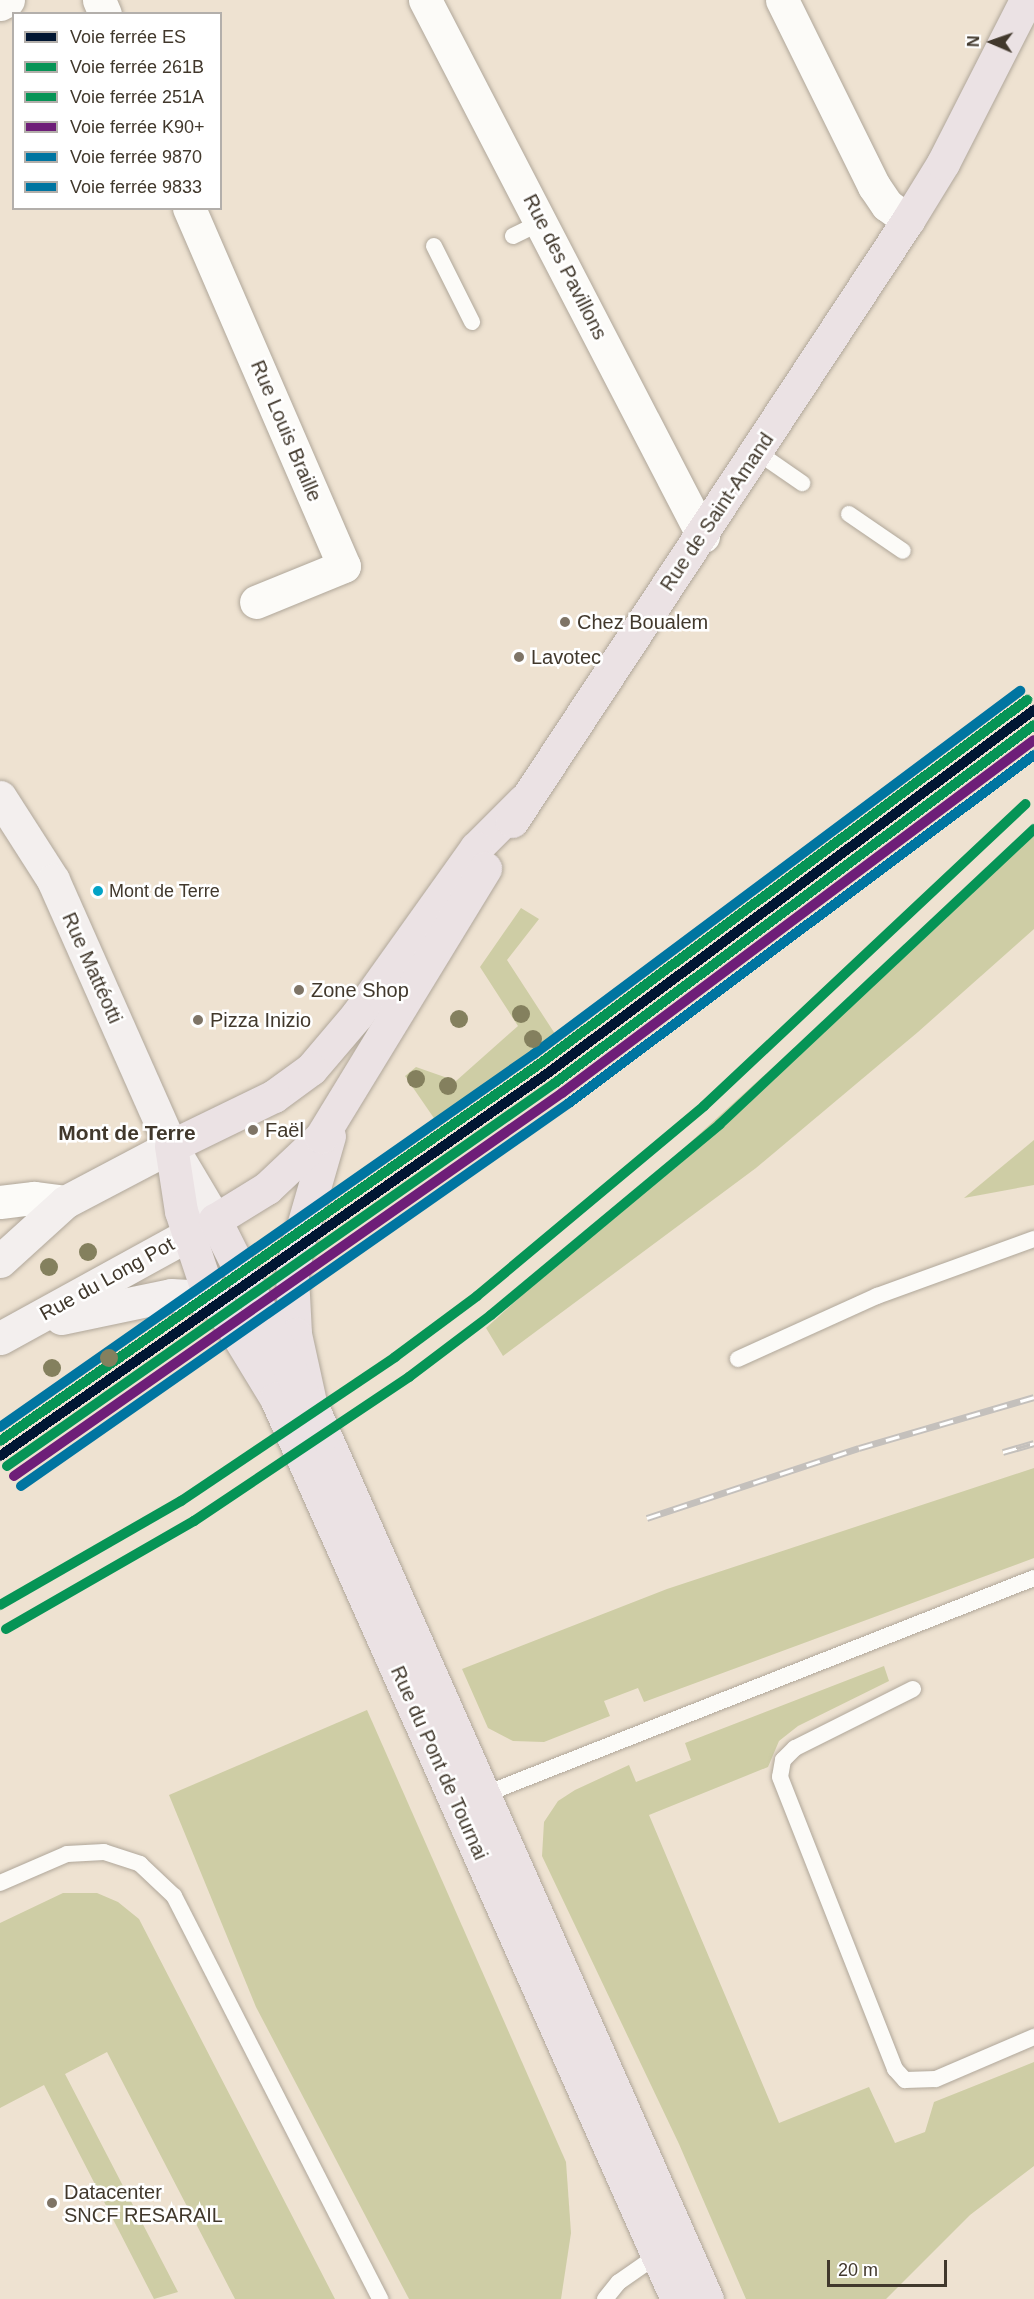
<!DOCTYPE html>
<meta charset="utf-8">
<style>
body{margin:0}
#map{position:relative;width:1034px;height:2299px;overflow:hidden;background:#eee2d1;font-family:Arial,sans-serif}
div>[style]{position:absolute}
[style*='--x']{left:calc(var(--x)*1px);top:calc(var(--y)*1px);width:calc(var(--w)*1px);rotate:calc(var(--a)*1deg)}
.green>*{inset:0;background:#cecda5}
.roads{filter:drop-shadow(0 0 2px #b0a79a) drop-shadow(0 0 2px #b0a79a)}
.lane>*{height:16px;margin:-8px;padding:0 8px;transform-origin:8px;border-radius:8px;background:#fcfbf8}
.street>*{height:33px;margin:-16.5px;padding:0 16.5px;transform-origin:16.5px;border-radius:16.5px;background:#fcfbf8}
.secondary>*{height:33px;margin:-16.5px;padding:0 16.5px;transform-origin:16.5px;border-radius:16.5px;background:#f3efee}
.primary>*{height:33px;margin:-16.5px;padding:0 16.5px;transform-origin:16.5px;border-radius:16.5px;background:#ebe2e4}
.rail>*{height:7px;margin-top:-3.5px;transform-origin:0;background:repeating-linear-gradient(90deg,#fff 0 14px,#c4c0bc 0 28px);box-sizing:border-box;border-block:2px solid #c4c0bc}
.rail-1>*{height:10px;margin:-5px;padding:0 5px;transform-origin:5px;border-radius:5px;background:#011633}
.rail-2>*{height:10px;margin:-5px;padding:0 5px;transform-origin:5px;border-radius:5px;background:#069456}
.rail-3>*{height:10px;margin:-5px;padding:0 5px;transform-origin:5px;border-radius:5px;background:#069456}
.rail-4>*{height:10px;margin:-5px;padding:0 5px;transform-origin:5px;border-radius:5px;background:#6e1e78}
.rail-5>*{height:10px;margin:-5px;padding:0 5px;transform-origin:5px;border-radius:5px;background:#0075a1}
.rail-6>*{height:10px;margin:-5px;padding:0 5px;transform-origin:5px;border-radius:5px;background:#0075a1}
.trees>*{width:18px;height:18px;margin:-9px;border-radius:50%;background:#84805e}
.dots>*{width:16px;height:16px;translate:-50% -50%;box-sizing:border-box;border:3px solid #fff;border-radius:50%}
span{translate:-50% -50%;white-space:nowrap;text-align:center;line-height:1.15;-webkit-text-stroke:5px #fff;paint-order:stroke}
.bus-label{font-size:18px;color:#41382c}
.left{translate:0 -50%;text-align:left}
.street-label{font-size:20px;color:#41382c}
.poi-label{font-size:20px;color:#41382c}
.neighbourhood-label{font-size:21px;color:#41382c;font-weight:700}
.legend{position:absolute;left:12px;top:12px;width:210px;height:198px;box-sizing:border-box;background:#fff;border:2px solid #b3afab;margin:0;padding:8px 10px;list-style:none;font-size:18px;color:#41382c}
.legend li{display:flex;align-items:center;gap:12px;height:30px}
.legend b{width:30px;border:2px solid #b3afab}
.north{position:absolute;left:962px;top:12px;width:60px;height:60px;-webkit-text-stroke:4px #fff;paint-order:stroke;rotate:272deg;font-size:16px;font-weight:700;line-height:24px;text-align:center;color:#41382c}
.north::after{content:'';display:block;margin:auto;width:21px;height:27px;background:#41382c;clip-path:polygon(50% 0,100% 100%,50% 72%,0 100%)}
.scale{position:absolute;left:827px;top:2260px;width:120px;height:27px;box-sizing:border-box;border:3px solid #41382c;border-top:0;padding-left:8px;font-size:18px;line-height:21px;white-space:nowrap;color:#41382c;-webkit-text-stroke:4px #fff;paint-order:stroke}
</style>
<div id="map">
<div class="green">
<i style="clip-path:polygon(1034px 830px,1034px 929px,918px 1032px,756px 1168px,503px 1356px,486px 1328px)"></i>
<i style="clip-path:polygon(521px 908px,539px 919px,507px 960px,559px 1040px,438px 1124px,405px 1076px,416px 1067px,456px 1081px,518px 1026px,480px 967px)"></i>
<i style="clip-path:polygon(1034px 1140px,1034px 1185px,964px 1198px)"></i>
<i style="clip-path:polygon(1034px 1468px,1034px 1558px,644px 1702px,638px 1688px,604px 1701px,610px 1716px,544px 1742px,513px 1741px,488px 1728px,462px 1669px,667px 1589px)"></i>
<i style="clip-path:polygon(884px 1666px,889px 1681px,798px 1726px,779px 1741px,768px 1767px,649px 1815px,779px 2123px,869px 2087px,895px 2143px,925px 2132px,934px 2102px,1034px 2062px,1034px 2166px,970px 2215px,886px 2299px,746px 2299px,679px 2144px,542px 1856px,544px 1822px,558px 1801px,575px 1790px,629px 1765px,636px 1782px,691px 1760px,685px 1743px)"></i>
<i style="clip-path:polygon(367px 1710px,566px 2162px,571px 2233px,561px 2299px,409px 2299px,256px 2007px,169px 1795px)"></i>
<i style="clip-path:polygon(63px 1893px,97px 1893px,118px 1902px,139px 1919px,335px 2299px,235px 2299px,107px 2052px,65px 2074px,178px 2292px,154px 2299px,44px 2085px,0 2108px,0 1923px)"></i>
</div>
<div class="roads">
<div class="lane">
<i style="--x:513;--y:236;--w:32;--a:-26"></i>
<i style="--x:434;--y:246;--w:85;--a:63.4"></i>
<i style="--x:757;--y:452;--w:55;--a:34.6"></i>
<i style="--x:849;--y:514;--w:65;--a:34.4"></i>
<i style="--x:738;--y:1359;--w:153;--a:-24.4"></i>
<i style="--x:877;--y:1296;--w:167;--a:-20"></i>
<i style="--x:913;--y:1689;--w:132;--a:153.4"></i>
<i style="--x:795;--y:1748;--w:17;--a:135"></i>
<i style="--x:783;--y:1760;--w:17;--a:100"></i>
<i style="--x:780;--y:1777;--w:314;--a:68.5"></i>
<i style="--x:895;--y:2069;--w:15;--a:48"></i>
<i style="--x:905;--y:2080;--w:31;--a:-2"></i>
<i style="--x:936;--y:2079;--w:107;--a:-23.2"></i>
<i style="--x:478;--y:1797;--w:598;--a:-21.5"></i>
<i style="--x:0;--y:1883;--w:73;--a:-23.4"></i>
<i style="--x:67;--y:1854;--w:37;--a:-3"></i>
<i style="--x:104;--y:1852;--w:38;--a:18"></i>
<i style="--x:140;--y:1864;--w:47;--a:43.3"></i>
<i style="--x:174;--y:1896;--w:453;--a:62.9"></i>
<i style="--x:605;--y:2299;--w:22;--a:-51"></i>
<i style="--x:619;--y:2282;--w:52;--a:-34.9"></i>
</div>
<div class="street">
<i style="--x:99;--y:0;--w:15;--a:67"></i>
<i style="--x:425;--y:0;--w:604;--a:62.59"></i>
<i style="--x:782;--y:0;--w:208;--a:63.7"></i>
<i style="--x:874;--y:186;--w:23;--a:56"></i>
<i style="--x:887;--y:205;--w:26;--a:36"></i>
<i style="--x:0;--y:4;--w:9;--a:-27"></i>
<i style="--x:189;--y:208;--w:390;--a:66.6"></i>
<i style="--x:344;--y:566;--w:95;--a:157.8"></i>
<i style="--x:0;--y:1202;--w:34;--a:-7"></i>
<i style="--x:34;--y:1198;--w:31;--a:7"></i>
</div>
<div class="secondary">
<i style="--x:0;--y:797;--w:98;--a:57.4"></i>
<i style="--x:53;--y:880;--w:291;--a:66.1"></i>
<i style="--x:171;--y:1146;--w:86;--a:59.3"></i>
<i style="--x:215;--y:1220;--w:245;--a:151.2"></i>
<i style="--x:0;--y:1261;--w:88;--a:-42.2"></i>
<i style="--x:65;--y:1202;--w:120;--a:-27.8"></i>
<i style="--x:61;--y:1318;--w:112;--a:-11.8"></i>
<i style="--x:171;--y:1295;--w:36;--a:3"></i>
<i style="--x:207;--y:1297;--w:11;--a:38"></i>
</div>
<div class="primary">
<i style="--x:523;--y:801;--w:66;--a:135"></i>
<i style="--x:476;--y:848;--w:205;--a:125.5"></i>
<i style="--x:357;--y:1015;--w:71;--a:130.4"></i>
<i style="--x:311;--y:1069;--w:46;--a:143.9"></i>
<i style="--x:274;--y:1096;--w:114;--a:154.1"></i>
<i style="--x:171;--y:1146;--w:66;--a:81.3"></i>
<i style="--x:181;--y:1211;--w:73;--a:71.6"></i>
<i style="--x:204;--y:1280;--w:138;--a:58.6"></i>
<i style="--x:276;--y:1398;--w:986;--a:66.01"></i>
<i style="--x:512;--y:821;--w:720;--a:-56.62"></i>
<i style="--x:908;--y:220;--w:67;--a:-58.4"></i>
<i style="--x:943;--y:163;--w:183;--a:-63"></i>
<i style="--x:329;--y:1136;--w:116;--a:106.1"></i>
<i style="--x:297;--y:1247;--w:29;--a:100"></i>
<i style="--x:292;--y:1276;--w:58;--a:87"></i>
<i style="--x:295;--y:1334;--w:70;--a:77.6"></i>
<i style="--x:310;--y:1402;--w:981;--a:66.13"></i>
<i style="--x:323;--y:1435;--w:241;--a:-116.7"></i>
<i style="--x:215;--y:1220;--w:61;--a:-31.6"></i>
<i style="--x:267;--y:1188;--w:74;--a:-43.4"></i>
<i style="--x:321;--y:1137;--w:315;--a:-58.6"></i>
</div>
</div>
<div class="rail">
<i style="--x:1003;--y:1452;--w:32;--a:-16"></i>
<i style="--x:647;--y:1518;--w:223;--a:-18.3"></i>
<i style="--x:859;--y:1448;--w:182;--a:-16.2"></i>
</div>
<div class="rail-1">
<i style="--x:0;--y:1456;--w:669;--a:-34.95"></i>
<i style="--x:548;--y:1073;--w:607;--a:-36.76"></i>
</div>
<div class="rail-2">
<i style="--x:7;--y:1466;--w:669;--a:-34.95"></i>
<i style="--x:555;--y:1083;--w:598;--a:-36.77"></i>
<i style="--x:6;--y:1629;--w:217;--a:-29.9"></i>
<i style="--x:194;--y:1521;--w:259;--a:-33.8"></i>
<i style="--x:409;--y:1377;--w:103;--a:-37.1"></i>
<i style="--x:491;--y:1315;--w:298;--a:-39.8"></i>
<i style="--x:720;--y:1124;--w:431;--a:-43.2"></i>
</div>
<div class="rail-3">
<i style="--x:0;--y:1441;--w:660;--a:-34.94"></i>
<i style="--x:541;--y:1063;--w:607;--a:-36.76"></i>
<i style="--x:0;--y:1605;--w:209;--a:-29.9"></i>
<i style="--x:181;--y:1501;--w:258;--a:-33.9"></i>
<i style="--x:395;--y:1357;--w:102;--a:-36.6"></i>
<i style="--x:477;--y:1296;--w:296;--a:-39.9"></i>
<i style="--x:704;--y:1106;--w:441;--a:-43.2"></i>
</div>
<div class="rail-4">
<i style="--x:14;--y:1476;--w:669;--a:-34.95"></i>
<i style="--x:562;--y:1093;--w:589;--a:-36.79"></i>
</div>
<div class="rail-5">
<i style="--x:0;--y:1427;--w:651;--a:-34.93"></i>
<i style="--x:534;--y:1054;--w:607;--a:-36.76"></i>
</div>
<div class="rail-6">
<i style="--x:21;--y:1486;--w:669;--a:-34.95"></i>
<i style="--x:569;--y:1103;--w:581;--a:-36.81"></i>
</div>
<div class="trees">
<i style="left:521px;top:1014px"></i>
<i style="left:459px;top:1019px"></i>
<i style="left:533px;top:1039px"></i>
<i style="left:416px;top:1079px"></i>
<i style="left:448px;top:1086px"></i>
<i style="left:88px;top:1252px"></i>
<i style="left:49px;top:1267px"></i>
<i style="left:109px;top:1358px"></i>
<i style="left:52px;top:1368px"></i>
</div>
<div class="dots">
<i style="left:565px;top:622px;background:#7e7466"></i>
<i style="left:519px;top:657px;background:#7e7466"></i>
<i style="left:98px;top:891px;background:#03a3c6"></i>
<i style="left:299px;top:990px;background:#7e7466"></i>
<i style="left:198px;top:1020px;background:#7e7466"></i>
<i style="left:253px;top:1130px;background:#7e7466"></i>
<i style="left:52px;top:2203px;background:#7e7466"></i>
</div>
<div class="bus-label">
<span class="left" style="left:109px;top:891px">Mont de Terre</span>
</div>
<div class="street-label">
<span style="left:565px;top:267px;rotate:63deg">Rue des Pavillons</span>
<span style="left:286px;top:431px;rotate:67deg">Rue Louis Braille</span>
<span style="left:717px;top:512px;rotate:-56deg">Rue de Saint-Amand</span>
<span style="left:92px;top:968px;rotate:66deg">Rue Mattéotti</span>
<span style="left:107px;top:1279px;rotate:-29deg">Rue du Long Pot</span>
<span style="left:439px;top:1763px;rotate:66deg">Rue du Pont de Tournai</span>
</div>
<div class="poi-label">
<span class="left" style="left:577px;top:622px">Chez Boualem</span>
<span class="left" style="left:531px;top:657px">Lavotec</span>
<span class="left" style="left:311px;top:990px">Zone Shop</span>
<span class="left" style="left:210px;top:1020px">Pizza Inizio</span>
<span class="left" style="left:265px;top:1130px">Faël</span>
<span class="left" style="left:64px;top:2204px">Datacenter<br>SNCF RESARAIL</span>
</div>
<div class="neighbourhood-label">
<span style="left:127px;top:1133px">Mont de Terre</span>
</div>
<ul class="legend">
<li><b style="height:8px;background:#011633"></b>Voie ferrée ES</li>
<li><b style="height:8px;background:#069456"></b>Voie ferrée 261B</li>
<li><b style="height:8px;background:#069456"></b>Voie ferrée 251A</li>
<li><b style="height:8px;background:#6e1e78"></b>Voie ferrée K90+</li>
<li><b style="height:8px;background:#0075a1"></b>Voie ferrée 9870</li>
<li><b style="height:8px;background:#0075a1"></b>Voie ferrée 9833</li>
</ul>
<div class="north">N</div>
<div class="scale">20 m</div>
</div>
